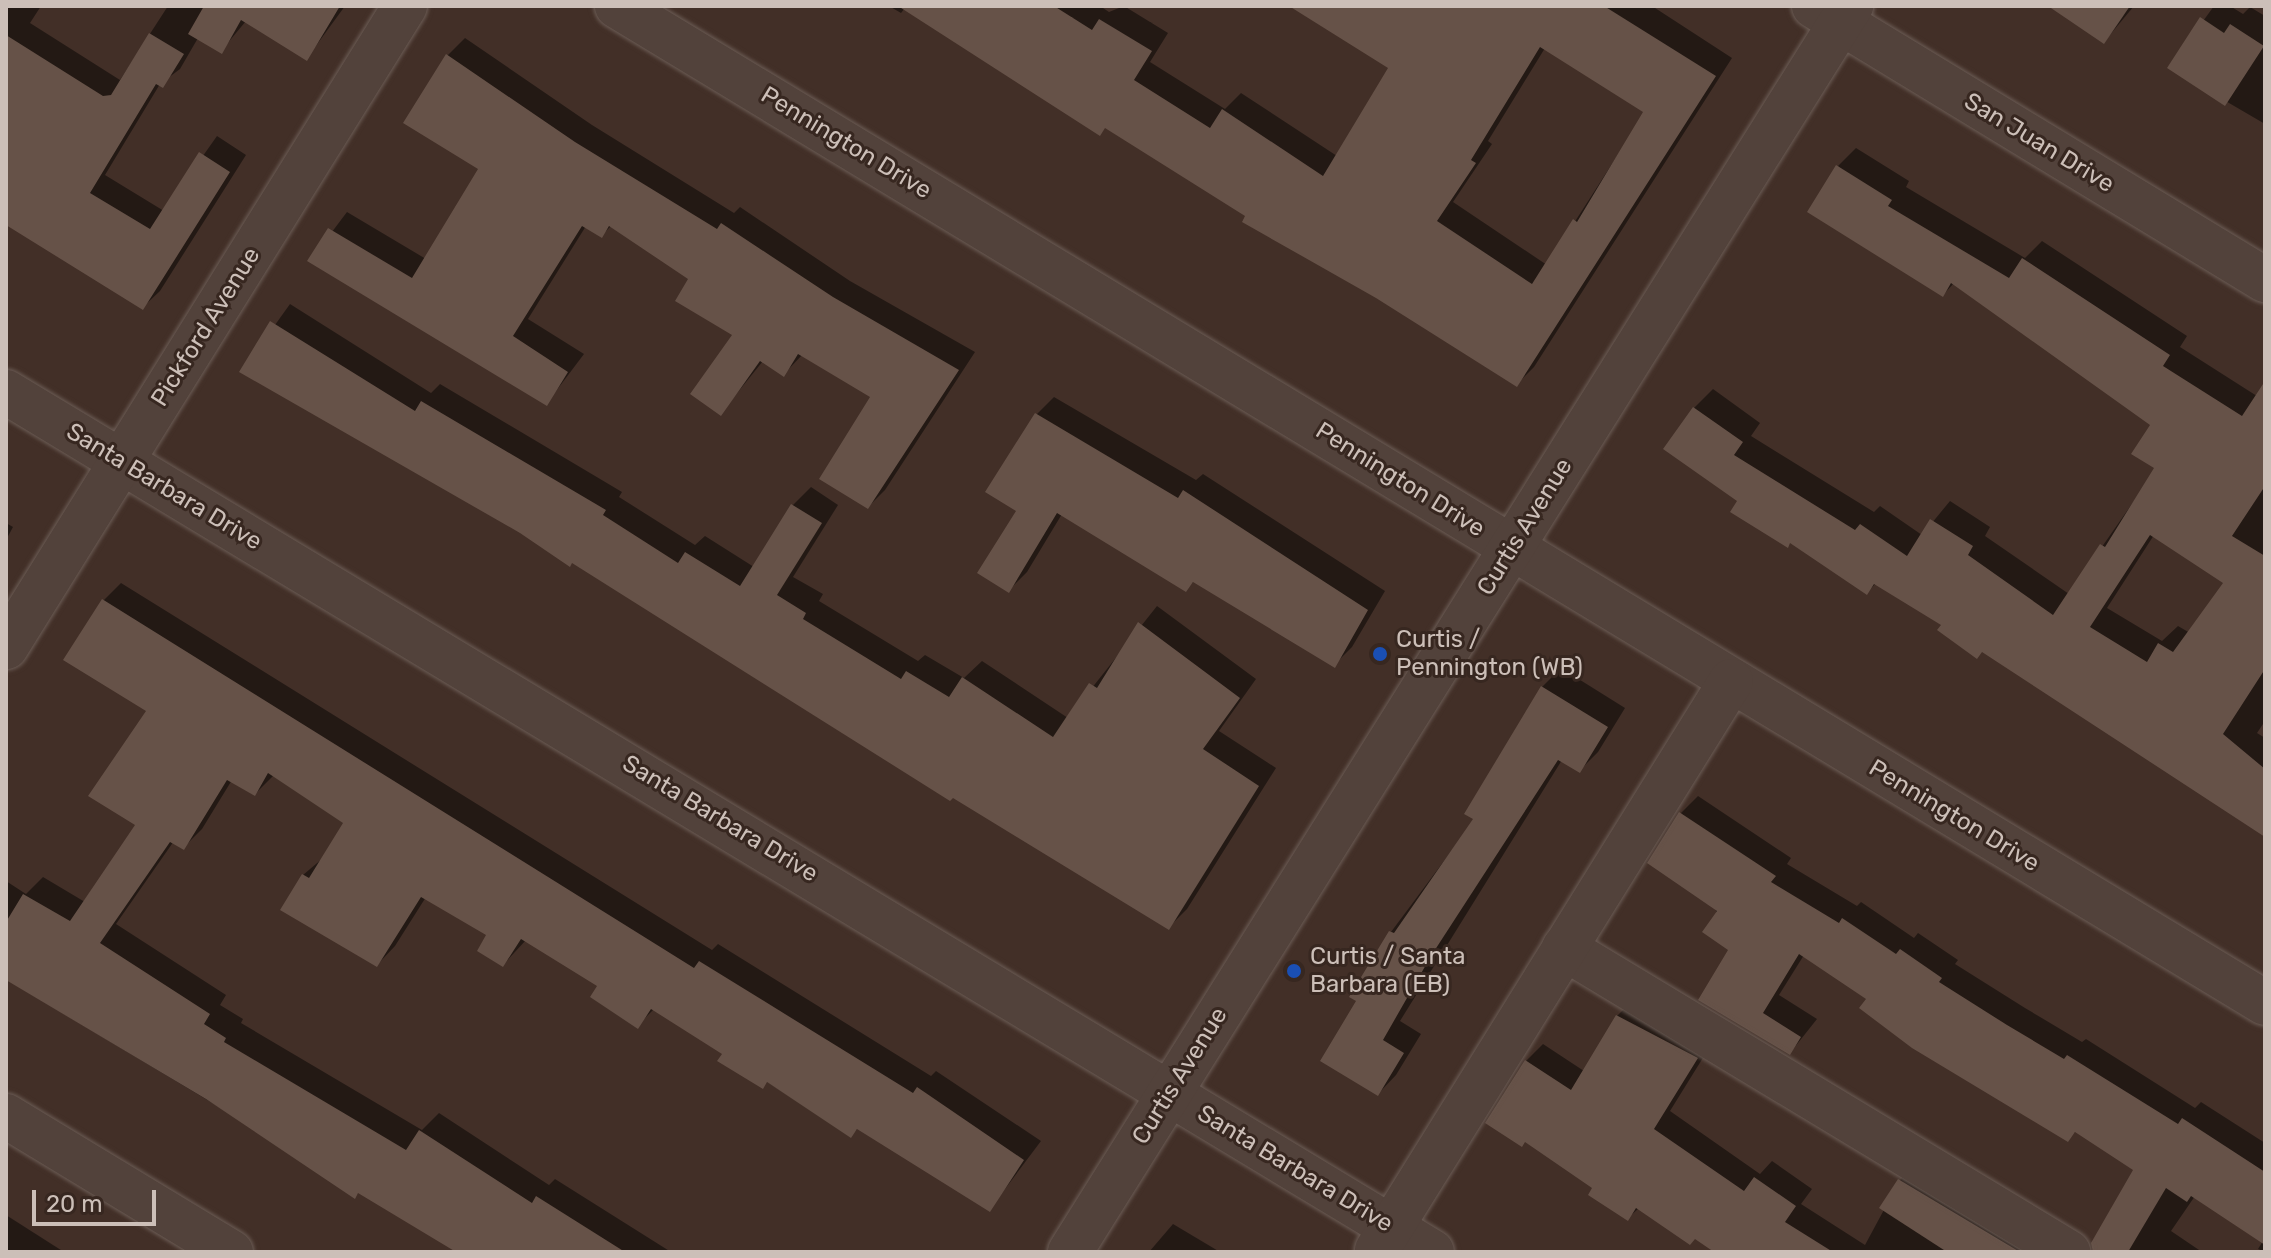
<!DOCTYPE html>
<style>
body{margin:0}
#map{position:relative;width:2271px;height:1258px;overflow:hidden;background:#422f27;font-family:Rubik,sans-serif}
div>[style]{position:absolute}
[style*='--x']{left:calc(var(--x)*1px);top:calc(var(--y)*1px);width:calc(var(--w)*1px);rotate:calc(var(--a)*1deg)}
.shadow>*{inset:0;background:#0007}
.building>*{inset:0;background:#665248}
.roads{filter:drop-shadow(0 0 2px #6c5d56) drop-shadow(0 0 2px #6c5d56)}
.minor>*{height:44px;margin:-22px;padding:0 22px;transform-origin:22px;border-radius:22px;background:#52423b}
.dots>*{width:22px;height:22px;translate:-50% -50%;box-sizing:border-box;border:4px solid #372720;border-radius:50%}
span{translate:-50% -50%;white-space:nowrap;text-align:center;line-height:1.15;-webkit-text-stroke:6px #372720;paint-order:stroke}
.street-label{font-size:24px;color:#ccbfb8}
.poi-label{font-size:24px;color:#ccbfb8}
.left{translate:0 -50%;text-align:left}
.frame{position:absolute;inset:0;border:8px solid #ccbfb8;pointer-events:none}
.scale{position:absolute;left:32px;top:1190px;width:124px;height:36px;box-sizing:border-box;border:4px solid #ccbfb8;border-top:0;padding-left:10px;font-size:24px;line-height:28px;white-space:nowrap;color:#ccbfb8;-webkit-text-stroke:6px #372720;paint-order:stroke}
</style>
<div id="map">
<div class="shadow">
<i style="clip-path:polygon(6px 6px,41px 6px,30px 23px,120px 80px,168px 6px,345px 6px,307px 58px,246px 21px,221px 51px,198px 38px,180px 69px,160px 84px,105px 175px,164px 211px,217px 136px,246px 155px,160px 291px,143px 307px,6px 224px)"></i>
<i style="clip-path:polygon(evenodd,889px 6px,1100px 6px,1109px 12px,1124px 6px,1168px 33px,1150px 62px,1225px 109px,1241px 93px,1337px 156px,1391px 68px,1293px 6px,1652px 6px,1732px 58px,1534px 367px,1516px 385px,1106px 127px,905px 8px,901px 13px,889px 6px,1545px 48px,1646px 111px,1547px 265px,1453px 202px,1492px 144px,1488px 141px,1545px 48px)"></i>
<i style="clip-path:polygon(2050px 6px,2134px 6px,2104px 42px)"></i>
<i style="clip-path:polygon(2214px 6px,2230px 6px,2243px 14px,2250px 7px,2265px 16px,2265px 124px,2169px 68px)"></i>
<i style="clip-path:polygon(465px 38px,592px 125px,734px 213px,740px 207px,850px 281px,975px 352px,885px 490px,868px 507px,873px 397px,803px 354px,784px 374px,763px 361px,721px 413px,735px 334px,691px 278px,611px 226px,602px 235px,586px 226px,528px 319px,584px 354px,547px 403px,310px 261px,347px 212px,426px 259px,481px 168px,406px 123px,448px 55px)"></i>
<i style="clip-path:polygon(evenodd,1856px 148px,1909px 181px,1906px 187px,2025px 258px,2042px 241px,2187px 336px,2180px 347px,2260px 398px,2265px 392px,2265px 721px,2257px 733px,2265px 738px,2265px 831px,1876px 583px,1867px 593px,1739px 500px,1694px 408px,1713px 389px,1760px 423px,1751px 436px,1874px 512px,1880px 506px,1922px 535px,1950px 501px,1990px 527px,1985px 536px,2069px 594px,2157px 468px,2153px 424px,1954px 283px,1943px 295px,1838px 166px,1856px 148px,2154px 535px,2226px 582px,2190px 633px,2178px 626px,2162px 641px,2107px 608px,2154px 535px)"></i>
<i style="clip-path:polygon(290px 304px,431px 393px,440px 384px,622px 492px,619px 497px,695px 545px,705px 536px,754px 567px,793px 505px,811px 487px,838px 505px,793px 577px,823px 594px,819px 601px,918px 661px,925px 655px,964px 678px,982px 661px,1068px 718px,1157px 606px,1256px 679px,1219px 731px,1276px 768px,1187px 909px,1169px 927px,521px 531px,242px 371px)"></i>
<i style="clip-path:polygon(1054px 397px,1196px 480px,1203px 474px,1385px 591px,1352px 647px,1334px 665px,1194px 581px,1186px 590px,1062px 514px,1027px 572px,1009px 590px,1036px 415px)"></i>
<i style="clip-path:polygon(6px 523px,13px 527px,6px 540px)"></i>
<i style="clip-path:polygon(121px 583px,712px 950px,718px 944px,931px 1076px,936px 1071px,1041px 1141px,990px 1209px,859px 1127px,851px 1136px,654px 1009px,637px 1026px,599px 986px,526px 940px,503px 965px,489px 935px,426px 897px,395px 946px,377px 965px,303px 875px,323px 858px,345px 822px,274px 775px,255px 794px,232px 780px,202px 829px,184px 847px,174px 841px,116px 924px,226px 995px,220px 1005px,243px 1019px,241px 1023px,422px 1130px,439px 1113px,549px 1185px,555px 1179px,671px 1252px,460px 1252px,6px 979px,6px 881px,26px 894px,43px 877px,85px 902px,137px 824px,148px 711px,103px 601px)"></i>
<i style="clip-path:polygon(1561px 668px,1625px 708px,1598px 752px,1579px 771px,1562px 760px,1400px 1021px,1421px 1034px,1396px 1075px,1378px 1094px,1359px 1000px,1391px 932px,1476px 818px,1542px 687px)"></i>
<i style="clip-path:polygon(1698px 796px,1791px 858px,1787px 864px,1857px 906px,1861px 902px,1914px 938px,1918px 933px,1958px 960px,1955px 964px,2025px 1008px,2082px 1042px,2086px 1039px,2195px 1108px,2201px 1102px,2265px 1143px,2265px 1252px,2258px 1249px,2263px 1241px,2195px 1196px,2171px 1231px,2202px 1252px,2094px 1252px,2135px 1169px,2076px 1131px,2068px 1140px,1804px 955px,1779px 995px,1817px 1019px,1790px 1053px,1701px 999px,1730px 950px,1681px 813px)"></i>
<i style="clip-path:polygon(1634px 999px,1714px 1040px,1670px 1111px,1760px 1174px,1772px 1161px,1812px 1189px,1801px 1204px,1865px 1245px,1900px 1180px,1917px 1163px,2064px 1252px,1720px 1252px,1639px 1208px,1628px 1218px,1595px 1188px,1526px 1061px,1543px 1044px,1584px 1071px,1617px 1016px)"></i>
<i style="clip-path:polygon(6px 1215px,64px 1252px,6px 1252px)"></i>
<i style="clip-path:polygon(1173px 1224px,1220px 1252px,1149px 1252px)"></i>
</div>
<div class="building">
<i style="clip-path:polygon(204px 6px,340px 6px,307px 61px,241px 20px,222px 54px,188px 34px)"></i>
<i style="clip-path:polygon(evenodd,898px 6px,1054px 6px,1092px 30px,1099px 19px,1152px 51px,1134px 80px,1210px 128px,1222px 109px,1323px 176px,1388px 68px,1289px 6px,1604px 6px,1716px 76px,1517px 387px,1376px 298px,1242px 222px,1245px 216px,1105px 128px,1100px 136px,898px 6px,1540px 47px,1643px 112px,1577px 222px,1573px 219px,1532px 284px,1437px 221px,1476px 163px,1471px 160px,1540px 47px)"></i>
<i style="clip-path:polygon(2048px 6px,2130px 6px,2104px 44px)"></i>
<i style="clip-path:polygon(2200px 17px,2224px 33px,2230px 24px,2264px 46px,2225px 106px,2167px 68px)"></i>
<i style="clip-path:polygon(149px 33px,184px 54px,163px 88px,156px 84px,90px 193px,150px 229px,199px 152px,230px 172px,143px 310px,6px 225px,6px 35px,103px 96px,111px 95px)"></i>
<i style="clip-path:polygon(446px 54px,575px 142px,717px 229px,721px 223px,833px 297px,959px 370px,868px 509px,819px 479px,870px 397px,798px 354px,784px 377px,760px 361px,721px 416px,690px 394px,732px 335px,675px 301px,688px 279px,609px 226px,602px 238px,582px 226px,513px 336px,568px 372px,547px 406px,307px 261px,328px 228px,412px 278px,478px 169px,403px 123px)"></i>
<i style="clip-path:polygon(evenodd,1836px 165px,1892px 200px,1888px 206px,2009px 278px,2022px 258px,2170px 355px,2163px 366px,2242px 416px,2265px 381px,2265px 486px,2232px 536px,2265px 556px,2265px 669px,2223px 734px,2265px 769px,2265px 837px,1982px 652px,1977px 659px,1937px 630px,1941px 625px,1874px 584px,1867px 595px,1790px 543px,1788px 548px,1730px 512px,1737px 501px,1663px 449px,1693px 407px,1743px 442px,1734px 455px,1855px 530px,1860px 524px,1907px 556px,1930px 519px,1973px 546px,1968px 555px,2053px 615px,2100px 544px,2105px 547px,2154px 468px,2131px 454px,2150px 425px,1951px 283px,1943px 297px,1807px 212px,1836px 165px,2150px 535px,2223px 583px,2173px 652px,2158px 643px,2147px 662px,2090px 627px,2150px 535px)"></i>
<i style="clip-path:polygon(270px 321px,415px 411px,421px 401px,606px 510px,603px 515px,678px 563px,685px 552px,740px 586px,791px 504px,822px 523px,777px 595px,806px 613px,803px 619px,901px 679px,906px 671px,949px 697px,962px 677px,1053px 737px,1089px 683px,1097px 688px,1138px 622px,1240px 698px,1203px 749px,1259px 786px,1169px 930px,953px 798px,950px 801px,572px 563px,570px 567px,520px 533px,239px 372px)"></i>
<i style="clip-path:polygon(1035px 413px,1178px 498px,1183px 490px,1368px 610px,1335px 668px,1193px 582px,1186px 592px,1057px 513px,1009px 593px,977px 573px,1016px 511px,985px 492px)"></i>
<i style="clip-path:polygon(102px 599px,694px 968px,699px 961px,913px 1093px,917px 1087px,1024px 1160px,990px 1212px,857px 1129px,851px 1138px,767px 1082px,763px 1089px,717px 1061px,722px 1054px,651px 1009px,638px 1029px,590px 997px,597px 986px,521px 939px,503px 967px,477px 951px,486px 935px,421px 897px,377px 967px,280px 910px,302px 874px,309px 878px,343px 823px,268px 773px,255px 796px,227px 780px,184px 850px,170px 842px,100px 943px,210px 1014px,204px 1024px,226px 1038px,224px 1042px,406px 1150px,419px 1130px,532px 1203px,536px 1196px,625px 1252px,456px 1252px,358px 1193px,355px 1199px,206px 1099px,6px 980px,6px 922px,23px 894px,70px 921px,135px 825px,88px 796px,146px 711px,63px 660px)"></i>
<i style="clip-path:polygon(1541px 686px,1608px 727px,1580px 773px,1558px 760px,1431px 956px,1383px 1040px,1404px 1053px,1378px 1096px,1320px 1061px,1356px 1001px,1349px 997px,1389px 931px,1394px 933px,1473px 819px,1464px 814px)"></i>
<i style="clip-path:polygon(1679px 812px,1776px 876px,1771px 882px,1839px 923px,1842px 918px,1896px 954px,1900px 949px,1942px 978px,1939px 982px,2007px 1025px,2064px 1059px,2067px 1055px,2178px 1124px,2182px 1118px,2265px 1172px,2265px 1245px,2191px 1196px,2187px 1202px,2166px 1188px,2128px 1252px,2093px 1252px,2091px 1243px,2133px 1170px,2075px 1132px,2068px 1142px,1912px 1048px,1859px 1008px,1866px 999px,1799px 954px,1763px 1013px,1801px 1037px,1790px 1055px,1698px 1000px,1728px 950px,1702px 932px,1717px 911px,1647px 863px)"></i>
<i style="clip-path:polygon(1616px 1015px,1698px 1058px,1654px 1129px,1744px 1191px,1754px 1177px,1796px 1206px,1785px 1222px,1833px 1252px,1714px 1252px,1695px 1239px,1690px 1245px,1636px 1208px,1628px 1221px,1588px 1195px,1592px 1188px,1525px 1142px,1522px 1147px,1485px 1123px,1525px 1060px,1571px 1090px)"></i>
<i style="clip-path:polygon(1898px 1179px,2020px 1252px,1947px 1252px,1879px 1208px)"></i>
</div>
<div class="roads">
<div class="minor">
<i style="--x:617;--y:6;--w:1926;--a:31.17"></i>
<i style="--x:1814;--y:6;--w:528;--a:31.28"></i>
<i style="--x:6;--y:392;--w:1665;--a:31.09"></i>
<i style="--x:6;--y:647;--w:755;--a:-58.1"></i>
<i style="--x:1564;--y:948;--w:589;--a:31.1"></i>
<i style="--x:6;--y:1116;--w:263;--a:31.2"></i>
<i style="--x:1377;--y:1250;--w:670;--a:-58.11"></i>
<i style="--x:1070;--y:1252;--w:1471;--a:-57.92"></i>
</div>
</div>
<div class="dots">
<i style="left:1380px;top:654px;background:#1a4fb4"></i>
<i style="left:1294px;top:971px;background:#1a4fb4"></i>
</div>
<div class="street-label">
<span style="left:846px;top:143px;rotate:31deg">Pennington Drive</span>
<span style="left:2039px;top:143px;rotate:31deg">San Juan Drive</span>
<span style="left:206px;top:327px;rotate:-58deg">Pickford Avenue</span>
<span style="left:1400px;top:480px;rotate:32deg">Pennington Drive</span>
<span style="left:164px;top:487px;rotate:31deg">Santa Barbara Drive</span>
<span style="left:1525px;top:527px;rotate:-58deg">Curtis Avenue</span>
<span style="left:1954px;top:816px;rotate:31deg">Pennington Drive</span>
<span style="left:720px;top:819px;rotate:31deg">Santa Barbara Drive</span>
<span style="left:1180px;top:1076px;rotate:-58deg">Curtis Avenue</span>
<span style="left:1295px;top:1169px;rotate:31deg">Santa Barbara Drive</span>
</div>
<div class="poi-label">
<span class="left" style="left:1396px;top:654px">Curtis /<br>Pennington (WB)</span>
<span class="left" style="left:1310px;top:971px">Curtis / Santa<br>Barbara (EB)</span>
</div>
<div class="frame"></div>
<div class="scale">20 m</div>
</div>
